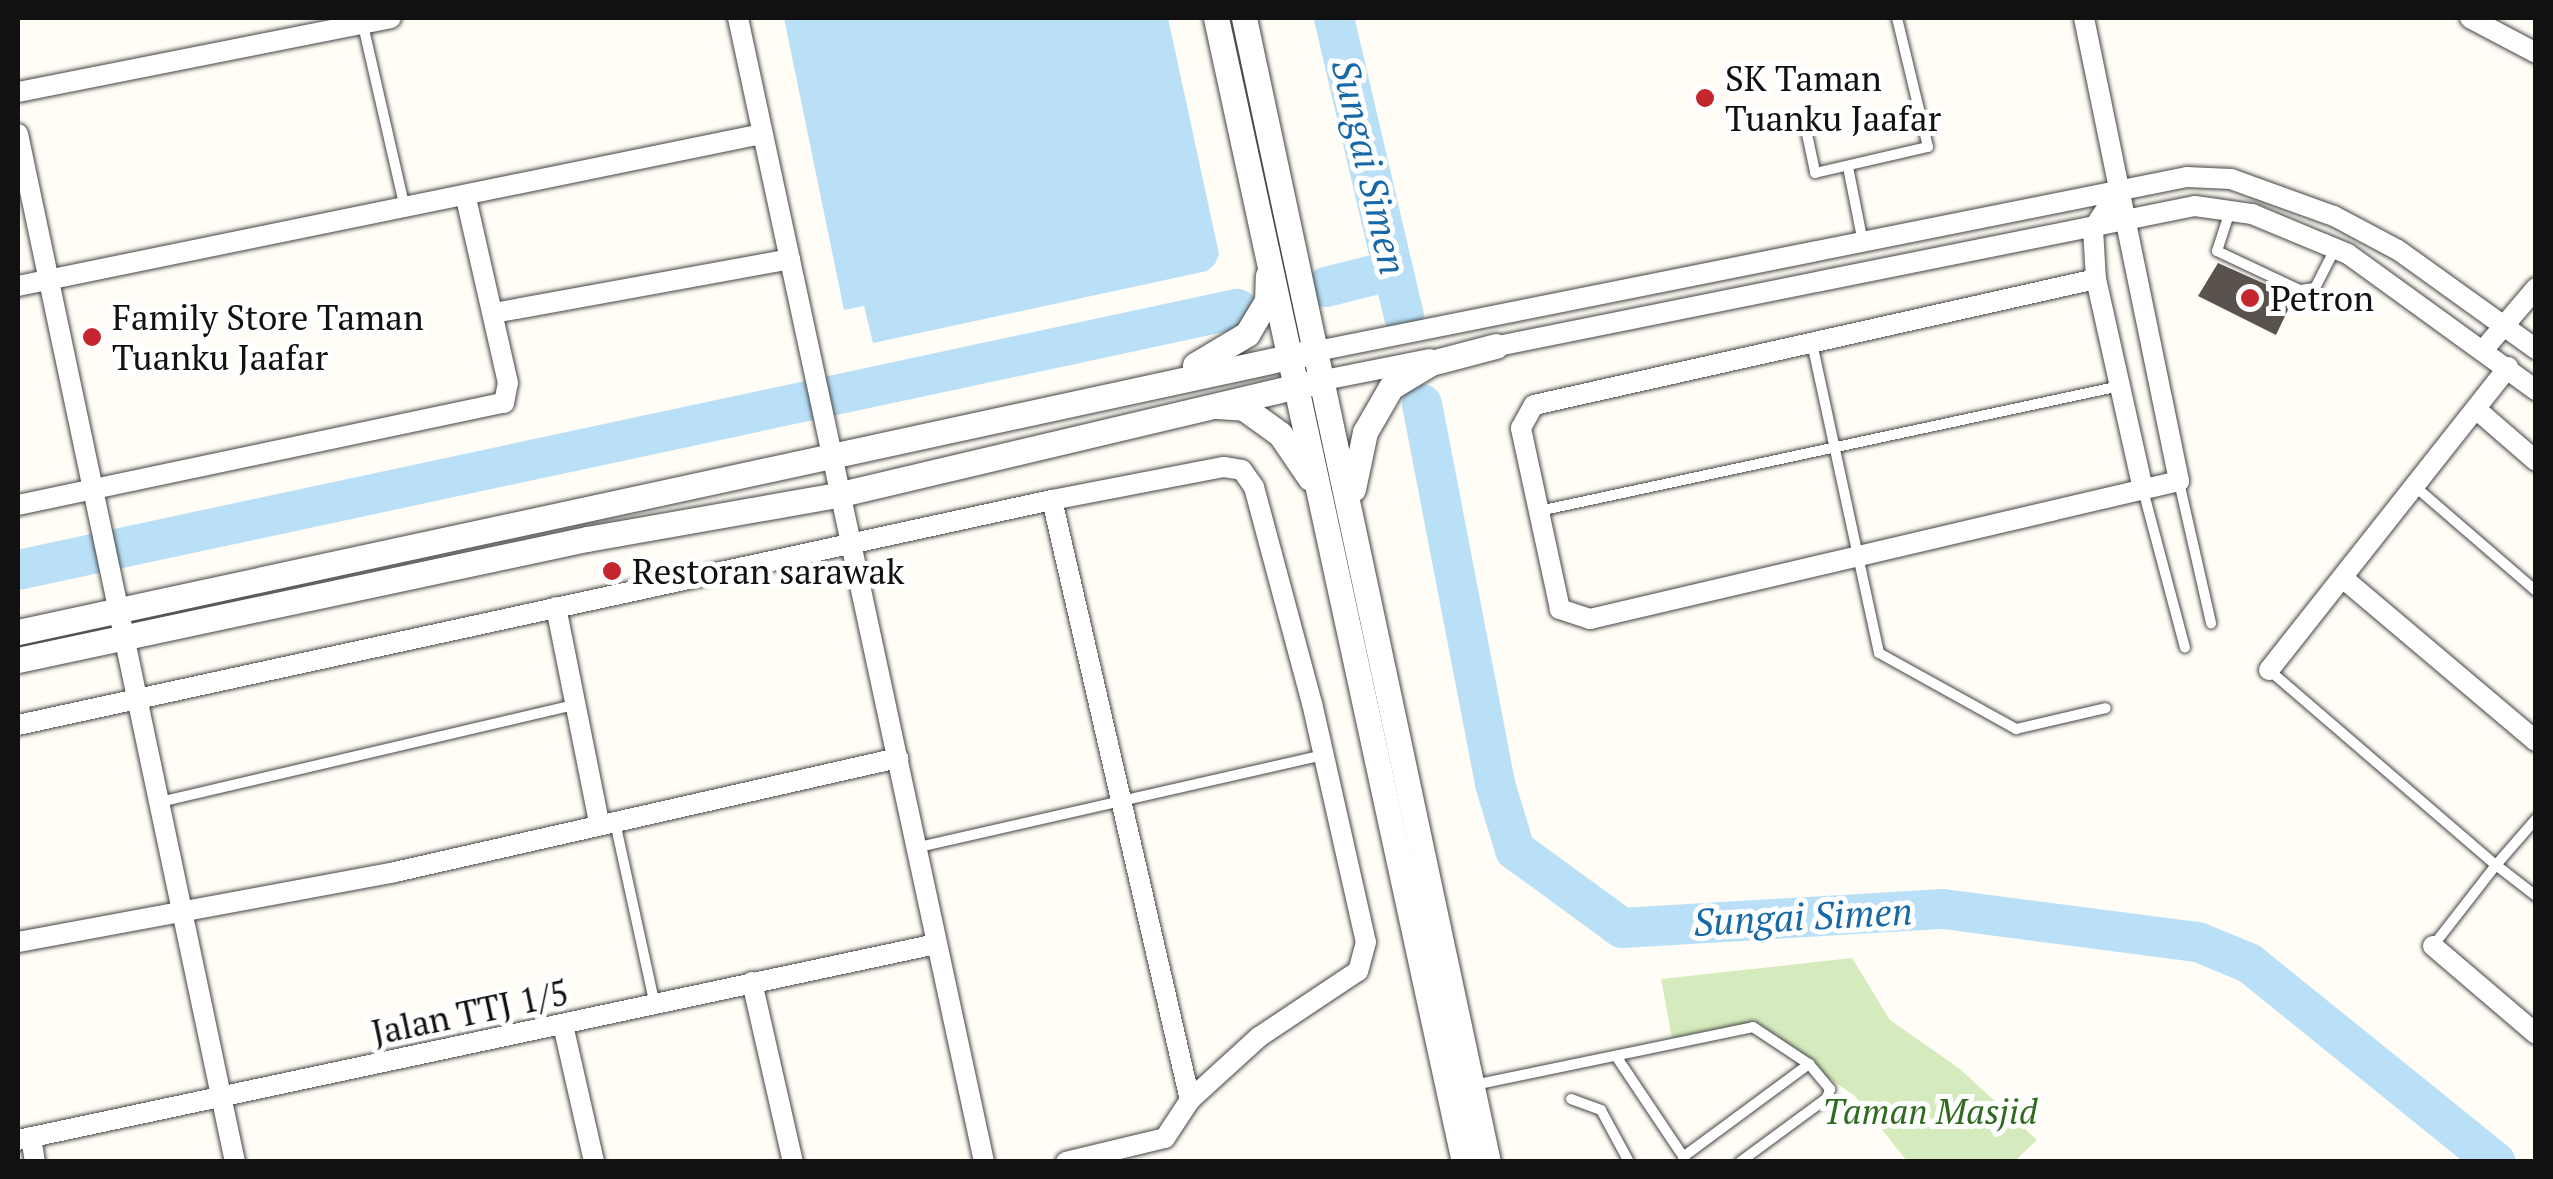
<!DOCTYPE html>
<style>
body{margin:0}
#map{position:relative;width:2553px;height:1179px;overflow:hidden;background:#fffdf5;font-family:"PT Serif",serif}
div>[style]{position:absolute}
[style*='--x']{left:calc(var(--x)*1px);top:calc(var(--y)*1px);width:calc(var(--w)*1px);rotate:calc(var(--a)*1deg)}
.green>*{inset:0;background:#d5ebbd}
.water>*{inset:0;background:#b9e0f7}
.river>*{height:40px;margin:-20px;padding:0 20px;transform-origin:20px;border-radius:20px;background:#b9e0f7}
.building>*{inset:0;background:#5a524d}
.roads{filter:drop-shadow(0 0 2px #444) drop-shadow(0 0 2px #444)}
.service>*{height:10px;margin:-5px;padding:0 5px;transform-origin:5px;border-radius:5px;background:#fff}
.minor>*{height:20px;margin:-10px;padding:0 10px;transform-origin:10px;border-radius:10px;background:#fff}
.tertiary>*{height:25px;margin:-12.5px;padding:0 12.5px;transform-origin:12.5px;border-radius:12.5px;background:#fff}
.dots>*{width:28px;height:28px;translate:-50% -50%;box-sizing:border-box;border:5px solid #fff;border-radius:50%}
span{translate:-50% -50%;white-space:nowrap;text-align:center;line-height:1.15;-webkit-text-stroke:10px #fff;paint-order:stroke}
.poi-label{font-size:35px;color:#111}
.left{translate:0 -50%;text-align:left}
.street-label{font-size:35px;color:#111}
.park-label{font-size:35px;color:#2f6b1f;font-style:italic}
.water-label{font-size:38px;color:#1768a6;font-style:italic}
.frame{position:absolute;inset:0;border:20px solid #111;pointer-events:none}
</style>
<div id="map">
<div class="green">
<i style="clip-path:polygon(1852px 958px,1890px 1020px,1960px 1069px,2037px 1140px,2015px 1161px,1907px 1161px,1855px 1096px,1750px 1023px,1672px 1038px,1661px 979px)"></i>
</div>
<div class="water">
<i style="clip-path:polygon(784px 18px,1168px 18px,1219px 254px,1215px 264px,1207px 271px,873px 343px,864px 306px,844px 310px)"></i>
</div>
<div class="river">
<i style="--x:1334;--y:18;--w:306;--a:76.8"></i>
<i style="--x:1326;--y:287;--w:69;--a:-14.2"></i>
<i style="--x:1422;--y:404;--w:387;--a:79.1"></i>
<i style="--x:1495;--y:784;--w:69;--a:73.1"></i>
<i style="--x:1515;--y:850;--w:132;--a:36.1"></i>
<i style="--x:1622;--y:928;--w:322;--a:-3.4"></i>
<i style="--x:1943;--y:909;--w:257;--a:7.4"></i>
<i style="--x:2198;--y:942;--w:55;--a:22.4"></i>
<i style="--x:2249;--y:963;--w:317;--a:38.9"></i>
<i style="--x:18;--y:570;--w:1247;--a:-12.09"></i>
</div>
<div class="building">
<i style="clip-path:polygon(2218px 263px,2294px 297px,2276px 335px,2198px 296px)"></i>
</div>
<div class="roads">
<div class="service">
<i style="--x:363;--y:25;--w:189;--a:77.1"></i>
<i style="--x:1807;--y:134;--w:40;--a:78"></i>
<i style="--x:1815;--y:173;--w:116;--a:-13"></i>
<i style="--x:1928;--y:147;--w:133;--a:-103.5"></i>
<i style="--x:1848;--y:167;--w:77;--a:78.8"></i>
<i style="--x:2230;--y:211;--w:42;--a:108"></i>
<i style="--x:2217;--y:251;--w:92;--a:25.2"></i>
<i style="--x:2300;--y:290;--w:15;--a:-8"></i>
<i style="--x:2315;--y:288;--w:44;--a:-62.9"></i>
<i style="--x:1812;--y:343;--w:317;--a:77.8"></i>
<i style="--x:1879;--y:653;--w:157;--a:29"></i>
<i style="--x:2016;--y:729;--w:92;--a:-13.1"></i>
<i style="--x:2179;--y:482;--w:145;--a:77.2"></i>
<i style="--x:2418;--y:489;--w:156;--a:40.8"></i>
<i style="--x:2143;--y:490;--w:163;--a:75.1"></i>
<i style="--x:1539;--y:511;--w:594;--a:-12.14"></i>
<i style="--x:2269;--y:670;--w:299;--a:40.7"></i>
<i style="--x:2496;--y:865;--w:103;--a:127.9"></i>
<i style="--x:160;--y:802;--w:425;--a:-13.2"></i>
<i style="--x:2536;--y:819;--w:61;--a:131"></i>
<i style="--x:2496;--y:865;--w:51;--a:37.8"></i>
<i style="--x:615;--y:822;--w:187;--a:77.7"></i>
<i style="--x:919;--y:847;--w:416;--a:-12.8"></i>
<i style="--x:1616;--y:1056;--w:124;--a:56.2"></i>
<i style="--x:1474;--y:1085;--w:285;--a:-11.7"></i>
<i style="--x:1753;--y:1027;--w:67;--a:33.5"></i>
<i style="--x:1809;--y:1064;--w:33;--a:50"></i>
<i style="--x:1830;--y:1089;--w:9;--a:108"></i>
<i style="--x:1827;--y:1098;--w:108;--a:143.7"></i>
<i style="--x:1571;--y:1099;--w:32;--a:20"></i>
<i style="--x:1601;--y:1110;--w:59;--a:61.7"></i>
<i style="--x:1683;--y:1157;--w:157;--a:-36.4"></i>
</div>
<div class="minor">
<i style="--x:738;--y:18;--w:1170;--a:77.86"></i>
<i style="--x:2084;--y:18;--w:473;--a:78.4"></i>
<i style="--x:2179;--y:481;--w:605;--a:166.81"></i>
<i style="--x:1590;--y:619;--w:32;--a:-162"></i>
<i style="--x:1560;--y:609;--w:185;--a:-102.2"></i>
<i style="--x:1521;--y:428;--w:26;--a:-61"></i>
<i style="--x:1534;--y:405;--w:576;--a:-12.64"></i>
<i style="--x:2470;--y:18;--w:75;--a:27.9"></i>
<i style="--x:18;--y:92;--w:380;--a:-11.2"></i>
<i style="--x:18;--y:134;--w:1051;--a:78.08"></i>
<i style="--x:2116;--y:194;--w:42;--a:123.3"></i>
<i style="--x:2093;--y:229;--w:50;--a:86.6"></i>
<i style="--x:2096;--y:279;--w:216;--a:77.4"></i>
<i style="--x:18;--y:286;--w:759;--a:-11.55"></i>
<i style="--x:494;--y:313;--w:301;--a:-10.3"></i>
<i style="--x:2485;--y:348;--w:79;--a:-49.6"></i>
<i style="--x:1483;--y:349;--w:726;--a:-11.36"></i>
<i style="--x:2195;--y:206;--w:58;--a:8"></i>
<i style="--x:2252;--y:214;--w:104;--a:22.6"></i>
<i style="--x:2348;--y:254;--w:232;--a:35.9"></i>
<i style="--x:1317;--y:351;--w:887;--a:-11.31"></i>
<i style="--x:2187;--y:177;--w:44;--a:2.6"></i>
<i style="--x:2231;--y:179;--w:109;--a:19.8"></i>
<i style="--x:2334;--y:216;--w:72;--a:28"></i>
<i style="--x:2398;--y:250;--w:170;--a:35.7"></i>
<i style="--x:1324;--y:380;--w:108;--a:-11.2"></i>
<i style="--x:2476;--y:409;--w:79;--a:40.9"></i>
<i style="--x:1052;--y:500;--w:616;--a:77.05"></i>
<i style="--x:18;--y:505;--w:497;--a:-11.9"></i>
<i style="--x:504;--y:403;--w:20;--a:-79"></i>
<i style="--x:508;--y:383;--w:190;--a:-102.8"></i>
<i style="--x:2344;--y:579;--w:251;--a:40.2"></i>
<i style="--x:556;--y:607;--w:220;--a:78.7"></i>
<i style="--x:2269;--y:670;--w:386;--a:-51.7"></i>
<i style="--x:18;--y:725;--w:1058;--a:-12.28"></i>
<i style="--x:1052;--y:500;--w:175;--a:-10.9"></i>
<i style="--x:1224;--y:467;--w:18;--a:9"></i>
<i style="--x:1242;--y:470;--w:21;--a:55"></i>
<i style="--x:1254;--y:487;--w:224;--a:75"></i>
<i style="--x:1312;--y:703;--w:245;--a:77.3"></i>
<i style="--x:1366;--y:942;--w:30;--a:105"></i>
<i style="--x:1358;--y:971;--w:119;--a:146.3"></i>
<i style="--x:1259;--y:1037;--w:93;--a:137.6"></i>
<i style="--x:1190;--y:1100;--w:45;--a:123.3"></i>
<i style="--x:1165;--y:1138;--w:102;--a:166.4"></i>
<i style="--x:18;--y:942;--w:383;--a:-10.5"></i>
<i style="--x:395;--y:872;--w:516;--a:-12.77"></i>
<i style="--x:2433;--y:946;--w:135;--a:40.5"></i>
<i style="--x:752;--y:982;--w:185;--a:77.2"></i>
<i style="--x:563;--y:1025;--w:140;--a:77.2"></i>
<i style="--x:31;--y:1137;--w:25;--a:81"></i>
<i style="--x:18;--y:1140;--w:939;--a:-12.05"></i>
</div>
<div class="tertiary">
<i style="--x:1216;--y:18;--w:1171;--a:77.77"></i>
<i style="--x:1244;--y:18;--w:1170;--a:77.96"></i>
<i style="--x:1195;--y:365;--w:61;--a:-30.8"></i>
<i style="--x:1247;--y:334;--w:39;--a:-59"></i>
<i style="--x:1267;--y:301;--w:25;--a:-88"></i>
<i style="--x:1217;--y:406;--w:27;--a:4"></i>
<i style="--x:1244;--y:408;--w:44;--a:35.8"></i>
<i style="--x:1280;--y:434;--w:53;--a:55.7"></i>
<i style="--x:1353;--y:489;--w:58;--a:-78.1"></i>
<i style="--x:1365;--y:432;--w:52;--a:-60"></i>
<i style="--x:1391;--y:387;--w:47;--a:-31"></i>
<i style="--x:1431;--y:363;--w:67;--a:-14.7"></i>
<i style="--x:18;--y:632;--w:1329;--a:-12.21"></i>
<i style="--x:18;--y:660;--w:582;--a:-12.01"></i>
<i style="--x:587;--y:539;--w:258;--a:-10"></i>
<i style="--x:841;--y:494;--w:496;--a:-13.3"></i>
</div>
</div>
<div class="dots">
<i style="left:1705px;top:98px;background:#c4262e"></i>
<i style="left:2250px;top:298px;background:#c4262e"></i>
<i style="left:92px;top:337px;background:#c4262e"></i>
<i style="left:612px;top:571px;background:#c4262e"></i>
</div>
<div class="poi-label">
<span class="left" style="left:1725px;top:98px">SK Taman<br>Tuanku Jaafar</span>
<span class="left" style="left:2270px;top:298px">Petron</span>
<span class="left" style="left:112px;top:337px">Family Store Taman<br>Tuanku Jaafar</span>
<span class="left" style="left:632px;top:571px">Restoran sarawak</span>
</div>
<div class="street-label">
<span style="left:470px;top:1012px;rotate:-12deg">Jalan TTJ 1/5</span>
</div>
<div class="park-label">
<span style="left:1930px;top:1111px">Taman Masjid</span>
</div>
<div class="water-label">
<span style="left:1369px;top:167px;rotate:77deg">Sungai Simen</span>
<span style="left:1803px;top:917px;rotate:-3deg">Sungai Simen</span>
</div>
<div class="frame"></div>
</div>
